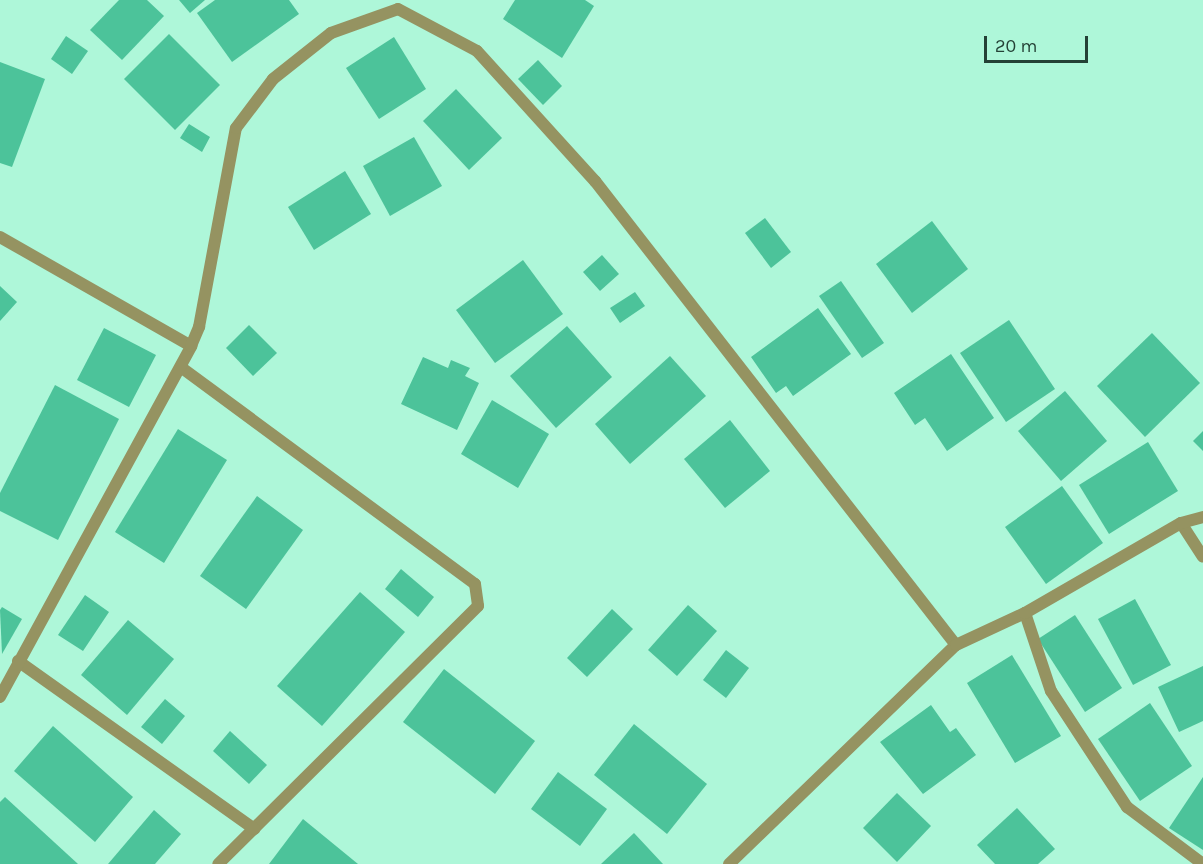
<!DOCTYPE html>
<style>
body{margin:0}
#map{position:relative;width:1203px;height:864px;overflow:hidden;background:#aef7d9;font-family:Karla,sans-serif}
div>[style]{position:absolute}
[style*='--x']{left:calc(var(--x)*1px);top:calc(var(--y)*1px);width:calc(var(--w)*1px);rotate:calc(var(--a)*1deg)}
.building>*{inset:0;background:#4cc39a}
.street>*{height:12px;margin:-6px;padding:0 6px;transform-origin:6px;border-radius:6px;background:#959361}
span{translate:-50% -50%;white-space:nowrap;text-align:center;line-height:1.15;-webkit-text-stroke:6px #aef7d9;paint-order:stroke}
.scale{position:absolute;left:984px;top:36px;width:104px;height:27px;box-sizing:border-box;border:3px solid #244136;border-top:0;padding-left:8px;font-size:18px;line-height:21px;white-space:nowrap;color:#244136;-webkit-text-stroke:4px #aef7d9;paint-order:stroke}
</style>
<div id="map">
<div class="building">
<i style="clip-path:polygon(119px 0,147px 0,164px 16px,122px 60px,90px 30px)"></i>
<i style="clip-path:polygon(179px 0,205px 0,190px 13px)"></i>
<i style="clip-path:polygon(215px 0,289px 0,299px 14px,232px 62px,197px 13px)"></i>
<i style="clip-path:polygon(515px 0,585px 0,594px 6px,562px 58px,503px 19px)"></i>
<i style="clip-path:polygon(169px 34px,220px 85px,175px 130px,124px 79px)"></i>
<i style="clip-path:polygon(66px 36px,88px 51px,72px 74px,51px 59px)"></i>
<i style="clip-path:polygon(394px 37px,426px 89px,379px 119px,346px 68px)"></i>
<i style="clip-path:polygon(538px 60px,562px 86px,543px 105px,518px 79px)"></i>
<i style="clip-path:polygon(0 62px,45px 79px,12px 167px,0 163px)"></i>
<i style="clip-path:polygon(456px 89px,502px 138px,469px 170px,423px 121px)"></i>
<i style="clip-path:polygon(189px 124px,210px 137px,202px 152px,180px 138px)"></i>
<i style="clip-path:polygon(414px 137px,442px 186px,390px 216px,363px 166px)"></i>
<i style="clip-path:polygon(345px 171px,371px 214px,314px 250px,288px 207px)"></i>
<i style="clip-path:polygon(765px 218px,791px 252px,771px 268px,745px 233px)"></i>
<i style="clip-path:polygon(932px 221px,968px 269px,912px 313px,876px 264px)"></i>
<i style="clip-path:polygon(602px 255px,619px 274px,600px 291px,583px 272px)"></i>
<i style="clip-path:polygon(523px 260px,563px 314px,495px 363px,456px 310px)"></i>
<i style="clip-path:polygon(841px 281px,884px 343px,862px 358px,819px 296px)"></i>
<i style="clip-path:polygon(0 286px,17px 302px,0 321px)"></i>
<i style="clip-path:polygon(635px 292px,645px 306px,620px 323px,610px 308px)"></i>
<i style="clip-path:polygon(818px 308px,851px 354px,793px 396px,786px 386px,776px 393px,751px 357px)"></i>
<i style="clip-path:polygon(1009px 320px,1055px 389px,1006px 422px,960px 353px)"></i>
<i style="clip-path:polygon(249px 325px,277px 353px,253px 376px,226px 348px)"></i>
<i style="clip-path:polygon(567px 326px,612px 377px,556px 428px,510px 376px)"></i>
<i style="clip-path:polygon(104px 328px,156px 355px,129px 407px,77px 380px)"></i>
<i style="clip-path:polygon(1152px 333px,1200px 383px,1145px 437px,1097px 386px)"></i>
<i style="clip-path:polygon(951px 354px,994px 418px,947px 451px,925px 418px,915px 425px,894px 393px)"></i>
<i style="clip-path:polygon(670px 356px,706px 396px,630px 464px,595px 424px)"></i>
<i style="clip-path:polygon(423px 357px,448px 368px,451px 360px,470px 368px,465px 376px,479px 383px,457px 430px,401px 404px)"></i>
<i style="clip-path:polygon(55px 385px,119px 419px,58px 540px,0 511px,0 493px)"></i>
<i style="clip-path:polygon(1065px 391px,1107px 441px,1061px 481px,1018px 431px)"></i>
<i style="clip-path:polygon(492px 400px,549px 434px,518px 488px,461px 454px)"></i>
<i style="clip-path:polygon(730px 420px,770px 471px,725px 508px,684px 459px)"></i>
<i style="clip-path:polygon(178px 429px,227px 460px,164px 563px,115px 532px)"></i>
<i style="clip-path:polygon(1203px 431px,1203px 451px,1193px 441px)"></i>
<i style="clip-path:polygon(1148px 442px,1178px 491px,1109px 534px,1079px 485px)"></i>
<i style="clip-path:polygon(1062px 486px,1103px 543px,1046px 584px,1005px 527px)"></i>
<i style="clip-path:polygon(257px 496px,303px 530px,246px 609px,200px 576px)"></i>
<i style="clip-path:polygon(401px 569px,434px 597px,418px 617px,385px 589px)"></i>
<i style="clip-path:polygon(360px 592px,405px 632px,322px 726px,277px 686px)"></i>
<i style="clip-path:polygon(85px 595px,109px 612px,83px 651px,58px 635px)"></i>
<i style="clip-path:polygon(1135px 599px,1171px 665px,1133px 685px,1098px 619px)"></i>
<i style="clip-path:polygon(688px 605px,717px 631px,677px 676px,648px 650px)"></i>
<i style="clip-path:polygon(2px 607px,22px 619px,2px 654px,0 610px)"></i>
<i style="clip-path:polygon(612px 609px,633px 629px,587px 677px,567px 658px)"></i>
<i style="clip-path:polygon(1075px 615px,1122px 688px,1085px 712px,1038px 639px)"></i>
<i style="clip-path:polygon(128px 620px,174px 659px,127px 715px,81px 675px)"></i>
<i style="clip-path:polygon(726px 650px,749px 668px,726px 698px,703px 680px)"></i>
<i style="clip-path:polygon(1012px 655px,1061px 736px,1015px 763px,967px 683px)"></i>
<i style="clip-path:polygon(1203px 666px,1203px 721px,1179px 732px,1158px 687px)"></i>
<i style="clip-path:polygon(444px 669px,535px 741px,495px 794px,403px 722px)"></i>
<i style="clip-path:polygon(165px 699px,185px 716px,162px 744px,141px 727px)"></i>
<i style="clip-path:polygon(1150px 703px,1192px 766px,1140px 801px,1098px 739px)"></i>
<i style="clip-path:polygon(931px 705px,950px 732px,956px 728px,976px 755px,923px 794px,880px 742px)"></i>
<i style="clip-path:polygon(634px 724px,707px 784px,667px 834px,594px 775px)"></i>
<i style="clip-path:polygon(53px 726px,133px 797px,95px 842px,14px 771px)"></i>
<i style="clip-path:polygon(230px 731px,267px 765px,249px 784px,213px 751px)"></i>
<i style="clip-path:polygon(558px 772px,607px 809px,580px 846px,531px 809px)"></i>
<i style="clip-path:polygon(1203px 777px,1203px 850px,1169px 828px)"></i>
<i style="clip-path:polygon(897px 793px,931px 826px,897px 862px,863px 828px)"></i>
<i style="clip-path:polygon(5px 797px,78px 864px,0 864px,0 802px)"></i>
<i style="clip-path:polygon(1017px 808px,1055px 849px,1038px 864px,995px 864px,977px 845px)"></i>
<i style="clip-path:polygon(154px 810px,181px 834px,155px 864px,108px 864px)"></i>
<i style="clip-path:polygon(303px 819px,358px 864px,269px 864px)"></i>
<i style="clip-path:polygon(634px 833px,663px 864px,601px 864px)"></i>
</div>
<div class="street">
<i style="--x:0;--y:237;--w:220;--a:29.7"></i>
<i style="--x:182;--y:368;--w:364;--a:36.4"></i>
<i style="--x:475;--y:584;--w:22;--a:82"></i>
<i style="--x:478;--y:606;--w:366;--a:135.2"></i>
<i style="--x:1181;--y:523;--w:40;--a:57.1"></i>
<i style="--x:1025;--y:613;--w:82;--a:71.6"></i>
<i style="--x:1051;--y:691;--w:139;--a:56.8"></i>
<i style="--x:1127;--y:807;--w:95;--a:36.9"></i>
<i style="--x:18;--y:661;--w:290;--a:35.4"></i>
<i style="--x:0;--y:697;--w:400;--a:-61.4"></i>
<i style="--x:191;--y:346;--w:21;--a:-67"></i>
<i style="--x:199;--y:327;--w:202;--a:-79.5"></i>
<i style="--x:236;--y:128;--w:61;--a:-52.9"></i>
<i style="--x:273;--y:79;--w:74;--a:-38.4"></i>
<i style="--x:331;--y:33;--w:71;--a:-19.7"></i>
<i style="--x:398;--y:9;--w:89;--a:28"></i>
<i style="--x:477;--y:51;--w:176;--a:47.8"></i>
<i style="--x:595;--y:181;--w:588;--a:52.12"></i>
<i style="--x:729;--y:864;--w:315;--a:-44"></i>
<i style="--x:956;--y:645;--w:76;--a:-24.9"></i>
<i style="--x:1025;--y:613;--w:180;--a:-30"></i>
<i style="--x:1181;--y:523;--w:23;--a:-15"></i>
</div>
<div class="scale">20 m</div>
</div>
